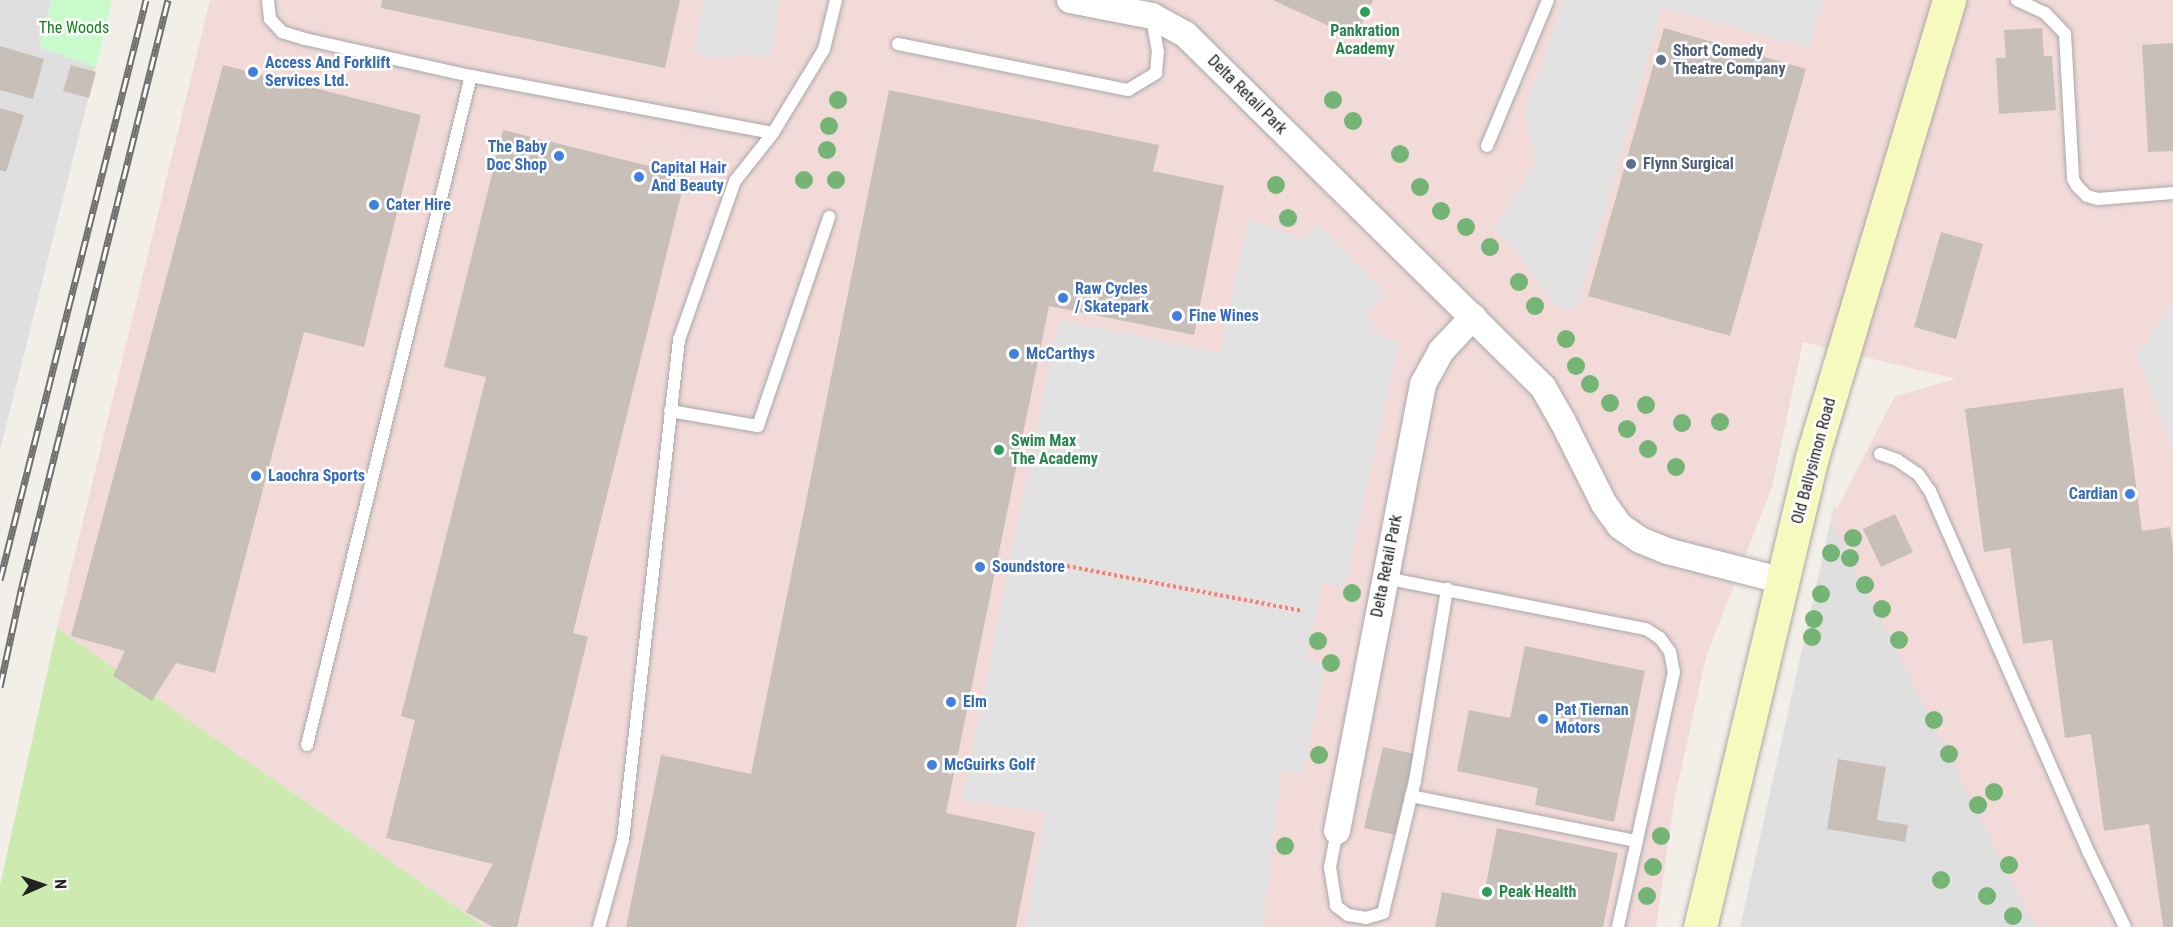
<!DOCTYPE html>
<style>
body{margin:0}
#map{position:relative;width:2173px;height:927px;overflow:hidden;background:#f2efe9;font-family:"Roboto Condensed",sans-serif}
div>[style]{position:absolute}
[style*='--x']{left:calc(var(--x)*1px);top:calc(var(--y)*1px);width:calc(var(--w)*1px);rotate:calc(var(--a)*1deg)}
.residential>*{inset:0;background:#e0dfdf}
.commercial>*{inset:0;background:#f2dad9}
.grass>*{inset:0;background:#cdebb0}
.park>*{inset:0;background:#c8facc}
.parking>*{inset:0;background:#e2e2e2}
.building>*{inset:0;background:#c7bfb8}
.path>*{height:4px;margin-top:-2px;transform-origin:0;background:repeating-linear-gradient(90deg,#fa8072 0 3px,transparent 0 6px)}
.roads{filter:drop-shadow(0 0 2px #a9a9a9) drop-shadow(0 0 2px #a9a9a9)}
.lane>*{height:12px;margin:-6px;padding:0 6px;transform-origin:6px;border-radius:6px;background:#fff}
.street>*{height:26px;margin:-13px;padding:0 13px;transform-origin:13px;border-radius:13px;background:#fff}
.secondary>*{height:33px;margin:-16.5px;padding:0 16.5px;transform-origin:16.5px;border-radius:16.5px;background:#f7fabf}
.rail>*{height:7px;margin-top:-3.5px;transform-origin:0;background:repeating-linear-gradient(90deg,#fff 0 14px,#707070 0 28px);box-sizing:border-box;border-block:2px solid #707070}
.trees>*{width:18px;height:18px;margin:-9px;border-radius:50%;background:#74b475}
.dots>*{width:16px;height:16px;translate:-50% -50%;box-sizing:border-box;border:3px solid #fff;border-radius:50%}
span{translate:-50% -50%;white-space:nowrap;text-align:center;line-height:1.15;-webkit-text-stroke:5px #fff;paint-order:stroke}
.park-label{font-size:16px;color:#0c8416}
.leisure-label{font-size:16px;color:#27864d;font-weight:700}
.left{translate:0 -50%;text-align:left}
.service-label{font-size:16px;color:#4e5e75;font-weight:700}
.shop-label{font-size:16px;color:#366cbe;font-weight:700}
.right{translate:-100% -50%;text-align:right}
.street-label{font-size:16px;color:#222}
.north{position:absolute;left:12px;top:855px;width:60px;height:60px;-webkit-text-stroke:4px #fff;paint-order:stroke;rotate:87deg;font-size:16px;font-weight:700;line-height:24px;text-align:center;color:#222}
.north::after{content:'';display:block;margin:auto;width:21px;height:27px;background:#222;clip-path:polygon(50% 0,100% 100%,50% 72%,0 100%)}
</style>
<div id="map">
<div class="residential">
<i style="clip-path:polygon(0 0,52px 0,39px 47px,96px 67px,0 450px)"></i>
<i style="clip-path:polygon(1834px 506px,2037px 927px,1740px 927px)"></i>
</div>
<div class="commercial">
<i style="clip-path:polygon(210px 0,2173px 0,2173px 927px,2035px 927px,1831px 520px,1895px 396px,1956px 379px,1803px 342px,1772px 487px,1706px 657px,1674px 802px,1656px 927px,485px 927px,57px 628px)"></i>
</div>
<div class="grass">
<i style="clip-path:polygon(57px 628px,485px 927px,0 927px,0 885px)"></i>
</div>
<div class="park">
<i style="clip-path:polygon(52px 0,112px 0,96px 67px,39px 47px)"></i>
</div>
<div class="parking">
<i style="clip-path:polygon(704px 0,781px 0,770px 58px,748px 54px,716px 58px,694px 53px)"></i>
<i style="clip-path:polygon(1565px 0,1823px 0,1809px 48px,1662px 8px,1578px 305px,1569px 310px,1554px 305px,1520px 257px,1493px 229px,1535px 163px,1524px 111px)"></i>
<i style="clip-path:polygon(1248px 221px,1270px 226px,1301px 239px,1318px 224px,1386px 294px,1368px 313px,1373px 332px,1399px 341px,1345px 587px,1324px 582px,1305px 659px,1327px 664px,1303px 774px,1281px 770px,1263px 927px,1025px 927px,1046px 812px,962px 800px,1059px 319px,1220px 353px)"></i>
<i style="clip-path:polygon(2173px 302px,2173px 451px,2137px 355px)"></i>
</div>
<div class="building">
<i style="clip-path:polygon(382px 0,680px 0,665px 68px,381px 8px)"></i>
<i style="clip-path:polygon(1273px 0,1373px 0,1355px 38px)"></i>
<i style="clip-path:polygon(1664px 28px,1806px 69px,1730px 336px,1588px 296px)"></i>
<i style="clip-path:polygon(2042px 28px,2044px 56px,2052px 56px,2056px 110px,1999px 114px,1996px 58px,2006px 58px,2004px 30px)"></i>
<i style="clip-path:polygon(2173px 43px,2173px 151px,2148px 152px,2142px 45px)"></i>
<i style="clip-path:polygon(0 46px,44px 59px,33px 99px,0 90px)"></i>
<i style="clip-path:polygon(71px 65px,96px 72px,89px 98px,63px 91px)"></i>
<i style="clip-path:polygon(223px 65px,421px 115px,364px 347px,304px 332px,215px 673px,176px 663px,152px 701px,113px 676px,125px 651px,71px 636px)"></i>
<i style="clip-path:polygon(889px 90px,1159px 145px,1153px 171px,1224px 186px,1194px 335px,1049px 306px,946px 813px,1035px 832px,1016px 927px,626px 927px,661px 755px,751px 774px)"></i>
<i style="clip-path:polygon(0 108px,24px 115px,6px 172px,0 170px)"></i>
<i style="clip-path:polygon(503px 130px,686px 175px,573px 633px,588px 637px,517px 927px,493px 927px,466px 912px,493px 864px,386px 838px,415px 720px,401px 716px,486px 377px,444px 367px)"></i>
<i style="clip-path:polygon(1941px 232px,1983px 244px,1956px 339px,1914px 327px)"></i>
<i style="clip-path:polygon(2123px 388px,2142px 531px,2170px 527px,2173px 548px,2173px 927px,2163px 927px,2149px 824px,2104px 831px,2091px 734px,2065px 738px,2052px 640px,2023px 644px,2010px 548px,1984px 552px,1965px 409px)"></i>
<i style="clip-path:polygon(1895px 514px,1913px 552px,1881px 567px,1863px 529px)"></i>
<i style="clip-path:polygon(1525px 646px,1645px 671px,1614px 822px,1535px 805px,1538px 788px,1457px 771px,1469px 710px,1510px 718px)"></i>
<i style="clip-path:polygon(1383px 747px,1414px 754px,1395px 835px,1364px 828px)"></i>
<i style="clip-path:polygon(1838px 759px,1886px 767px,1877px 820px,1908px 825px,1905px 842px,1827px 829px)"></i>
<i style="clip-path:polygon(1497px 828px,1618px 853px,1603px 927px,1435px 927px,1442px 892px,1483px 900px)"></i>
</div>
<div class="path">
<i style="--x:1067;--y:566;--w:240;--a:10.8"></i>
</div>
<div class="roads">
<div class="lane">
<i style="--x:268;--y:0;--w:19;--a:84"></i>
<i style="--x:270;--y:19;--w:18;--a:47"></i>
<i style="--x:282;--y:32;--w:24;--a:17"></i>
<i style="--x:305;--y:39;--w:170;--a:12.6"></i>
<i style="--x:471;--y:76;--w:307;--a:10.7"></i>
<i style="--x:773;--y:133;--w:98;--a:-58.7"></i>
<i style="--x:824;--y:49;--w:50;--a:-76.2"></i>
<i style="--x:2017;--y:0;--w:31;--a:25"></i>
<i style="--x:2045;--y:13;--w:29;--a:46"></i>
<i style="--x:2065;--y:34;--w:145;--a:86.8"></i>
<i style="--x:2073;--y:179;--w:8;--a:60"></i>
<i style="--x:2077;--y:186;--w:14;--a:45"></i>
<i style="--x:2087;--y:196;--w:11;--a:15"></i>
<i style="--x:2098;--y:199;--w:75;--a:-4.6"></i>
<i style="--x:898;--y:44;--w:235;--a:11.3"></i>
<i style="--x:1128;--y:90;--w:33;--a:-31"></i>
<i style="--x:1156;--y:73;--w:21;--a:-85"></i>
<i style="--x:1158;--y:52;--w:36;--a:-100"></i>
<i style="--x:1487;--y:146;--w:158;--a:-67.3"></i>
<i style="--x:670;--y:411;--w:89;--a:9.7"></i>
<i style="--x:758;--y:426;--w:221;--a:-71.2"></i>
<i style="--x:1880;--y:454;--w:18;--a:19"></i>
<i style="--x:1897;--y:460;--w:25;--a:34"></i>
<i style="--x:1918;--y:474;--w:21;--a:55"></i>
<i style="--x:1930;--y:491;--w:395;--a:66.3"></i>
<i style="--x:2089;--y:853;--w:82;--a:64.1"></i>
<i style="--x:1385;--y:578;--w:266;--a:11.1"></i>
<i style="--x:1646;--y:629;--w:17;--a:33"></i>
<i style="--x:1660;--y:638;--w:17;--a:54"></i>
<i style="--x:1670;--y:652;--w:20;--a:79"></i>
<i style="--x:1674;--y:672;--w:261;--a:102.4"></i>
<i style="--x:307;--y:745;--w:689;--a:-76.23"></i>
<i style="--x:1411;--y:796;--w:229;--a:11.3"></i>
<i style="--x:1337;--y:831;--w:37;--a:101"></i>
<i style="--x:1330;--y:867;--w:39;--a:81"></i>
<i style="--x:1336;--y:906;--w:15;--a:37"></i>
<i style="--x:1348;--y:915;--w:18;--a:9"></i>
<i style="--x:1366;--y:918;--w:18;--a:-16"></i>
<i style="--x:1383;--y:913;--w:136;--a:-76.4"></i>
<i style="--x:1415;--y:781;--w:195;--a:-80.5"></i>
<i style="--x:599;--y:927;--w:90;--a:-74.6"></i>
<i style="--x:623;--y:840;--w:503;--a:-83.61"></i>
<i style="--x:679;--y:340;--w:169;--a:-70.6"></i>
<i style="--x:735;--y:181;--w:61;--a:-51.6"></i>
</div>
<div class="street">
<i style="--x:1070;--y:0;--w:84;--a:11"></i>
<i style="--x:1152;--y:16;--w:38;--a:29"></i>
<i style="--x:1185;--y:34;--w:503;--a:44.6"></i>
<i style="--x:1543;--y:387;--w:40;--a:60.3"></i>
<i style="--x:1563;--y:422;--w:92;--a:63.4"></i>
<i style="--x:1604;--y:504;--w:27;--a:54"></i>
<i style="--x:1620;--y:526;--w:24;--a:35"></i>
<i style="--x:1640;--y:540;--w:29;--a:22"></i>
<i style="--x:1667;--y:551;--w:121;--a:14.4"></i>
<i style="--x:1337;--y:831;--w:455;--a:-79.1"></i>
<i style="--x:1423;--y:384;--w:38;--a:-61"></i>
<i style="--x:1441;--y:351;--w:47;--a:-46.7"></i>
</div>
<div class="secondary">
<i style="--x:1700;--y:927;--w:483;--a:-76.6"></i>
<i style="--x:1812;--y:457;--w:477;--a:-73.3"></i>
</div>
</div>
<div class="rail">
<i style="--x:0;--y:580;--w:598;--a:-75.87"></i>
<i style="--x:0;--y:687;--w:103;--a:-77.7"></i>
<i style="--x:22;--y:586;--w:604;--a:-76.01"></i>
</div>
<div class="trees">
<i style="left:838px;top:100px"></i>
<i style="left:1333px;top:100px"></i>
<i style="left:1353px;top:121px"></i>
<i style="left:829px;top:126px"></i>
<i style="left:827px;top:150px"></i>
<i style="left:1400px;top:154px"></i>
<i style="left:804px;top:180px"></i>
<i style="left:836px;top:180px"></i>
<i style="left:1276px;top:185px"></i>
<i style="left:1420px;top:187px"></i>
<i style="left:1441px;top:211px"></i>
<i style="left:1288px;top:218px"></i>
<i style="left:1466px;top:227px"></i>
<i style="left:1490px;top:247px"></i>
<i style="left:1519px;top:282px"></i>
<i style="left:1535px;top:306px"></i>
<i style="left:1566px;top:339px"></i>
<i style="left:1576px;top:366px"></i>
<i style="left:1590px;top:384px"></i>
<i style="left:1610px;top:403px"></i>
<i style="left:1646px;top:405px"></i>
<i style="left:1720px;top:422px"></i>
<i style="left:1682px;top:423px"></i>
<i style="left:1627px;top:429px"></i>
<i style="left:1648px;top:449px"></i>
<i style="left:1676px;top:467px"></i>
<i style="left:1853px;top:538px"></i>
<i style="left:1831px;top:553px"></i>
<i style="left:1850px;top:558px"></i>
<i style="left:1865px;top:585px"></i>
<i style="left:1352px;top:593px"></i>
<i style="left:1821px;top:594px"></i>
<i style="left:1882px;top:609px"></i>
<i style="left:1814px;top:619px"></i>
<i style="left:1812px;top:637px"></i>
<i style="left:1899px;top:640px"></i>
<i style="left:1318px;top:641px"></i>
<i style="left:1331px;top:663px"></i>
<i style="left:1934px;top:720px"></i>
<i style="left:1949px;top:754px"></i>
<i style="left:1319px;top:755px"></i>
<i style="left:1994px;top:792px"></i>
<i style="left:1978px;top:805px"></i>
<i style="left:1661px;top:836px"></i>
<i style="left:1285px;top:846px"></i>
<i style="left:2009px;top:865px"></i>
<i style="left:1653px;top:867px"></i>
<i style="left:1941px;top:880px"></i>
<i style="left:1647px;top:896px"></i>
<i style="left:1987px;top:896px"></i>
<i style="left:2013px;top:916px"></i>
</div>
<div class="dots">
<i style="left:1365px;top:12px;background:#2e9e5b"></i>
<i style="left:1661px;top:60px;background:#5c6f8a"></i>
<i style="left:253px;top:72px;background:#3f7fe0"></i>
<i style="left:559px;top:156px;background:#3f7fe0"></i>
<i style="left:1631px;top:164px;background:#5c6f8a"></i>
<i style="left:639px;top:177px;background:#3f7fe0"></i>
<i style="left:374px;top:205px;background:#3f7fe0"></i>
<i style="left:1063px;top:298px;background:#3f7fe0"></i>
<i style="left:1177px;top:316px;background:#3f7fe0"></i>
<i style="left:1014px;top:354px;background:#3f7fe0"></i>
<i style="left:999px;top:450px;background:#2e9e5b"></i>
<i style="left:256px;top:476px;background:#3f7fe0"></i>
<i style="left:2130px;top:494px;background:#3f7fe0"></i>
<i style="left:980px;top:567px;background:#3f7fe0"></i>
<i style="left:951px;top:702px;background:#3f7fe0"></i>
<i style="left:1543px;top:719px;background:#3f7fe0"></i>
<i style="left:932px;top:765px;background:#3f7fe0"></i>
<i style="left:1487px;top:892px;background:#2e9e5b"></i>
</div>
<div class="park-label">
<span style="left:74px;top:28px">The Woods</span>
</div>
<div class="leisure-label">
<span style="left:1365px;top:40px">Pankration<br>Academy</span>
<span class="left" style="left:1011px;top:450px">Swim Max<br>The Academy</span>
<span class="left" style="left:1499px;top:892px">Peak Health</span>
</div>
<div class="service-label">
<span class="left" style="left:1673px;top:60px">Short Comedy<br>Theatre Company</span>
<span class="left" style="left:1643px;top:164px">Flynn Surgical</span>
</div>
<div class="shop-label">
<span class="left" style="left:265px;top:72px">Access And Forklift<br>Services Ltd.</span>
<span class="right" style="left:547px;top:156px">The Baby<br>Doc Shop</span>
<span class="left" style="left:651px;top:177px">Capital Hair<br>And Beauty</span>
<span class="left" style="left:386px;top:205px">Cater Hire</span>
<span class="left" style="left:1075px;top:298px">Raw Cycles<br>/ Skatepark</span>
<span class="left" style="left:1189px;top:316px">Fine Wines</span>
<span class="left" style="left:1026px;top:354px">McCarthys</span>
<span class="left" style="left:268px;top:476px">Laochra Sports</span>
<span class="right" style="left:2118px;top:494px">Cardian</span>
<span class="left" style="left:992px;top:567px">Soundstore</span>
<span class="left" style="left:963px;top:702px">Elm</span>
<span class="left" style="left:1555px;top:719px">Pat Tiernan<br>Motors</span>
<span class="left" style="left:944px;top:765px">McGuirks Golf</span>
</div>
<div class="street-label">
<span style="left:1247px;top:95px;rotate:45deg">Delta Retail Park</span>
<span style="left:1814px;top:461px;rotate:-75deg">Old Ballysimon Road</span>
<span style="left:1387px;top:566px;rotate:-79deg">Delta Retail Park</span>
</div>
<div class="north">N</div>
</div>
